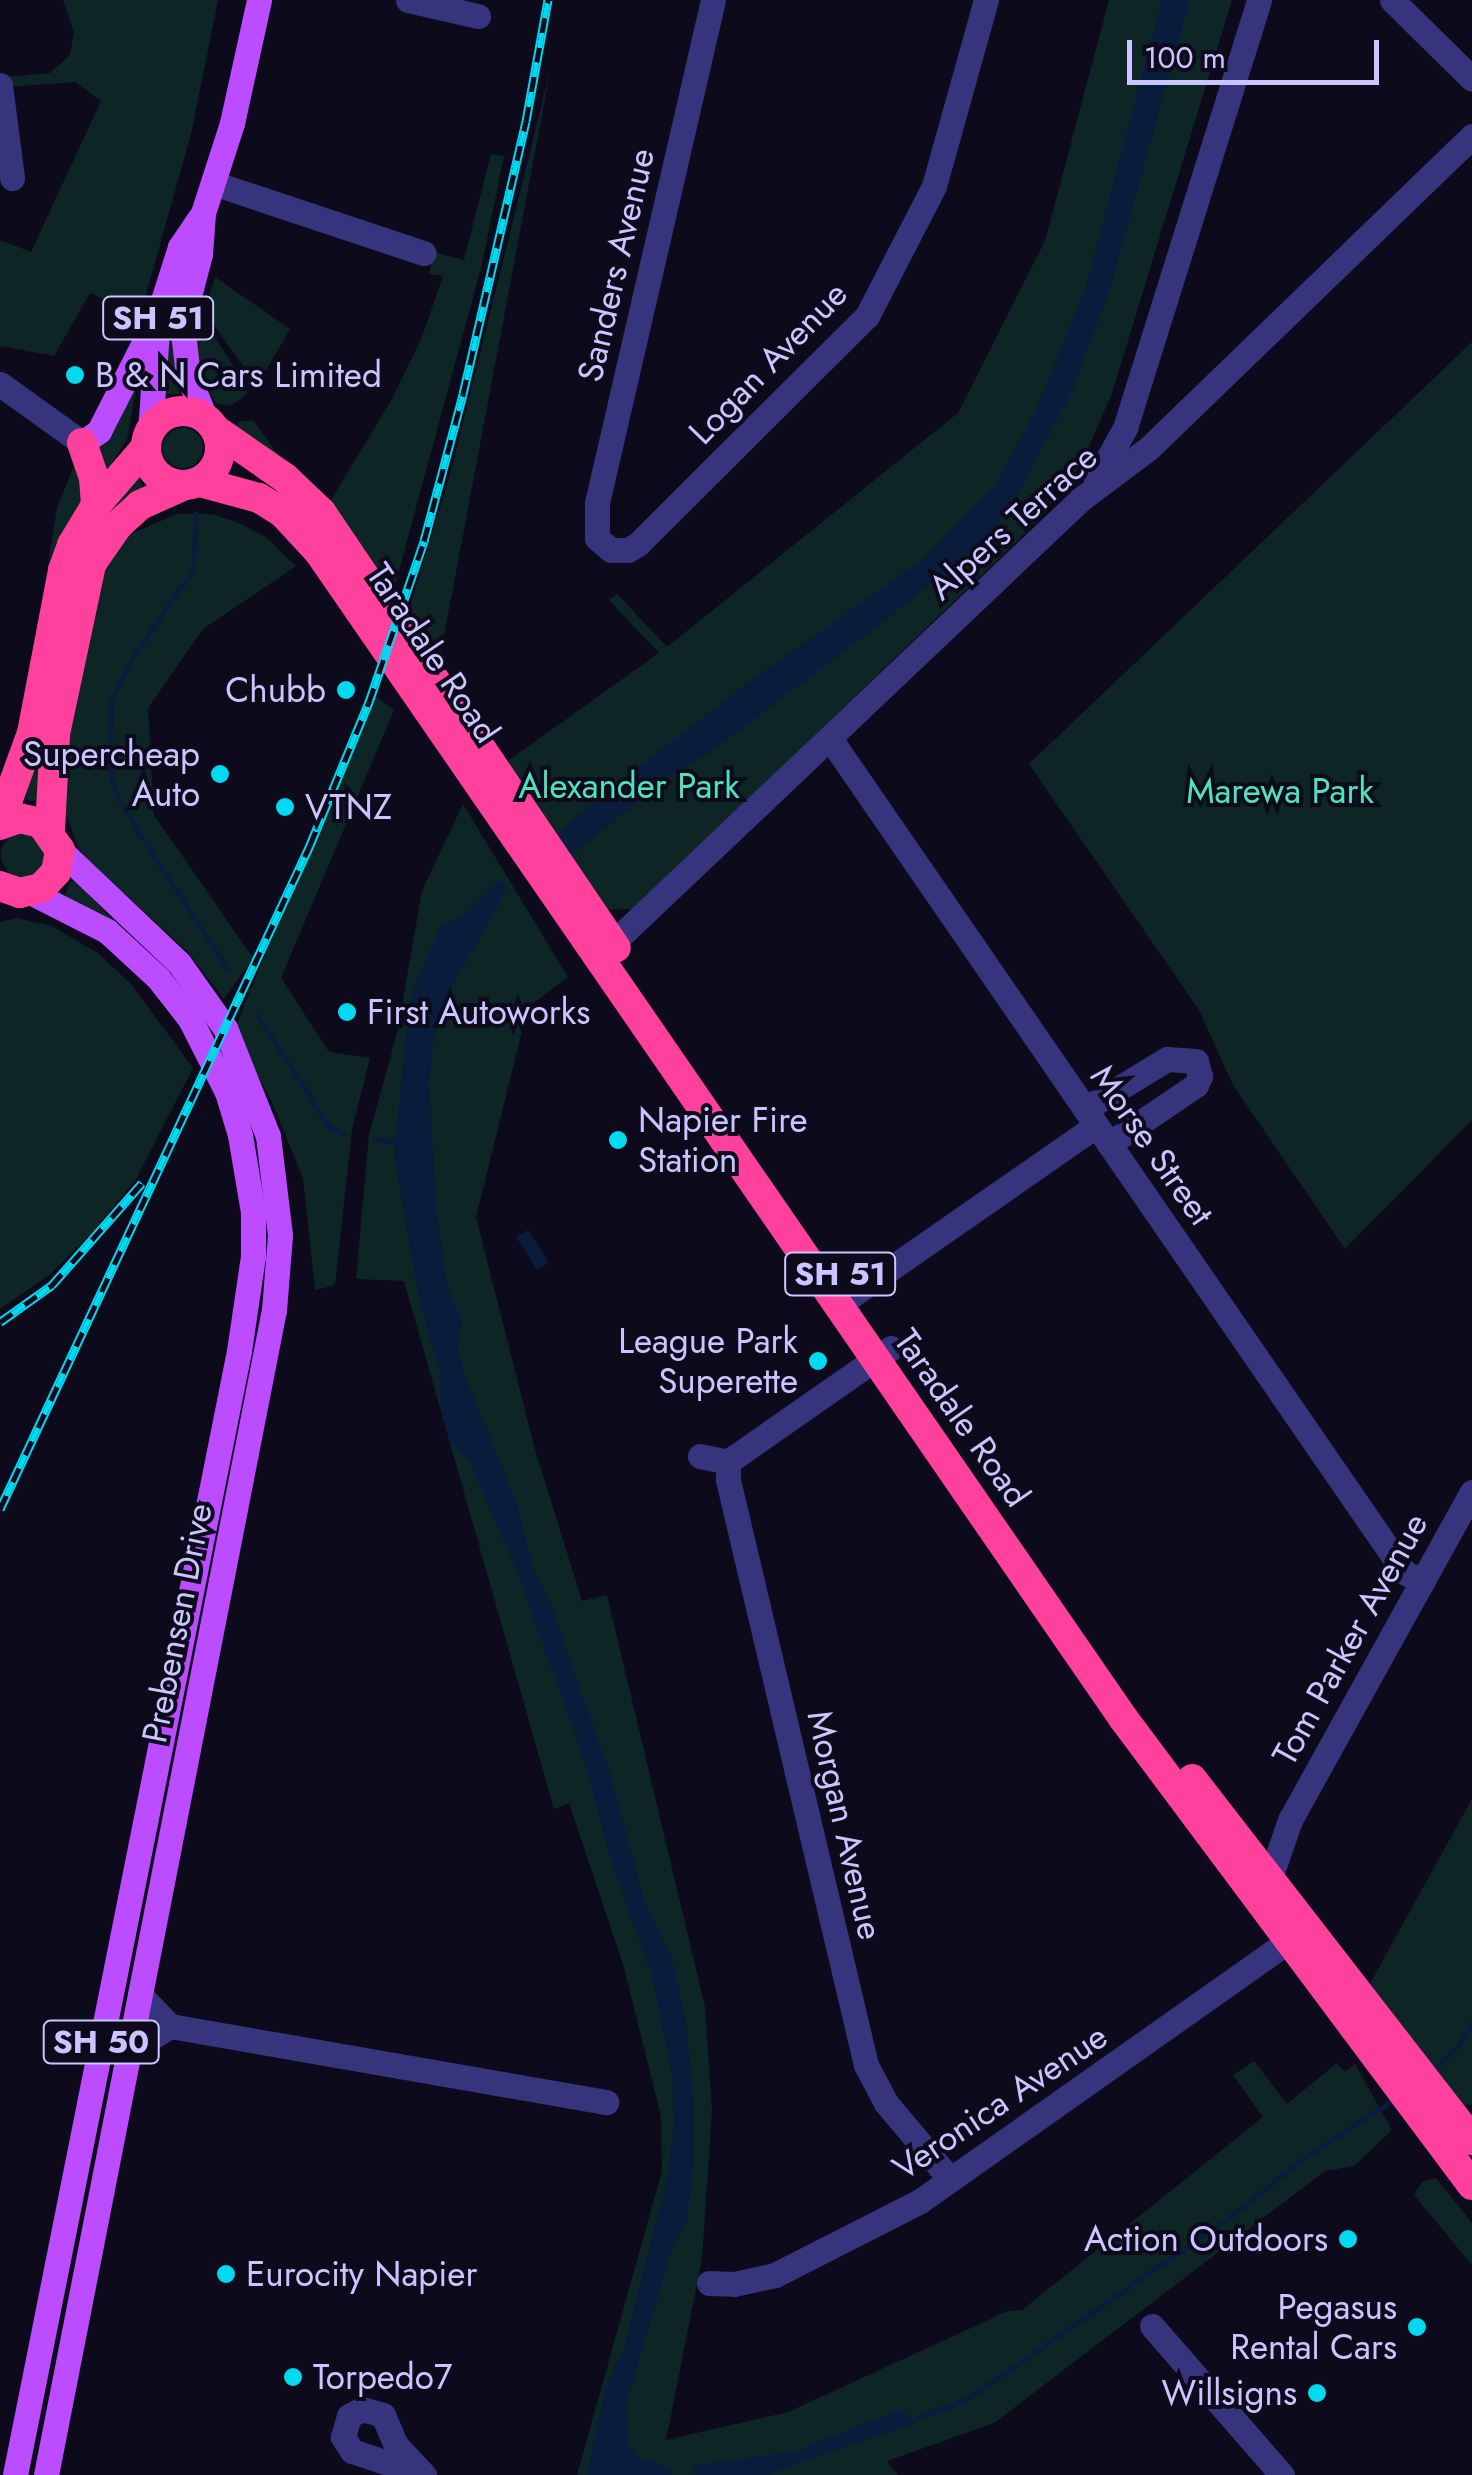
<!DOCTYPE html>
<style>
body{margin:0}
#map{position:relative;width:1472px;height:2475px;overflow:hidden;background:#0d0a1c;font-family:Jost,sans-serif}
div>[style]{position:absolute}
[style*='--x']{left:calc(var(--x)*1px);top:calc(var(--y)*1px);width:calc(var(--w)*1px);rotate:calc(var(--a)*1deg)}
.green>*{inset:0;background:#0d2625}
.round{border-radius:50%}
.water>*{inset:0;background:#091c3c}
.stream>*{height:5px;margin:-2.5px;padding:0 2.5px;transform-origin:2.5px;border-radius:2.5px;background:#091c3c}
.minor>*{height:25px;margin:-12.5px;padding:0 12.5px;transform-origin:12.5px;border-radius:12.5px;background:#36347c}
.major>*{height:25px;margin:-12.5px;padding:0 12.5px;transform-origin:12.5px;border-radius:12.5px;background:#bb4cff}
.highway>*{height:30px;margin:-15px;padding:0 15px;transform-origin:15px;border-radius:15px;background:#ff409c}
.highway>.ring{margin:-15px;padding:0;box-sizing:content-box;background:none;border:30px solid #ff409c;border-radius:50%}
.rail>*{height:9px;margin-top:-4.5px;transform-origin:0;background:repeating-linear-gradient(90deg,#0d0a1c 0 15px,#00d9f0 0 30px);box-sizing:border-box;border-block:2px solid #00d9f0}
.dots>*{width:28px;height:28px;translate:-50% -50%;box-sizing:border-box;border:5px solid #0d0a1c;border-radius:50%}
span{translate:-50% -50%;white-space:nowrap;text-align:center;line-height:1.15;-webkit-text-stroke:8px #0d0a1c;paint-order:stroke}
.shield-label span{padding:2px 8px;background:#0d0a1c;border:2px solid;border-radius:8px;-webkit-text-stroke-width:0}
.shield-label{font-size:32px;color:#cbc5ff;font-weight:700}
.street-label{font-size:35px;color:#cbc5ff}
.poi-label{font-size:35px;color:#cbc5ff}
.left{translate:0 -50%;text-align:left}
.right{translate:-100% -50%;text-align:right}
.park-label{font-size:35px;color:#4fe1bc}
.scale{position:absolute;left:1127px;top:40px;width:252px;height:45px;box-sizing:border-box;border:5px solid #cbc5ff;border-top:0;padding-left:12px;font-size:30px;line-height:35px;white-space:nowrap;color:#cbc5ff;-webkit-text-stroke:8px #0d0a1c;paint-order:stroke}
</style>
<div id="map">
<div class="green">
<i style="clip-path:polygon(63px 0,218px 0,191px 134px,140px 316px,90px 293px,54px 356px,0 346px,0 240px,31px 252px,101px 101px,75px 82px,8px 87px,5px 77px,50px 73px,70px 55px,74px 32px)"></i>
<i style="clip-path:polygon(1109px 0,1232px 0,1112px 393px,1082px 463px,1040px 519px,721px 825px,632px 909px,605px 910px,502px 765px,659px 653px,609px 600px,617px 594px,667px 647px,958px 413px,1045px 241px)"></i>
<i style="clip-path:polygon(551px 67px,486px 413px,440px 657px,409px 610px,450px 475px)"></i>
<i style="clip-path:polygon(491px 154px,504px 156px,482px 264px,390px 604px,331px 500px,392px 399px,422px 337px,443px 276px,429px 274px,433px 252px,464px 260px)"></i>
<i style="clip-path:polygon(215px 277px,290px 329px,257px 386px,214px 325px,208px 301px)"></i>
<i style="clip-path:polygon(201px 300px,213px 335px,247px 386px,247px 394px,231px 406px,216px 403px,199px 373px,193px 320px)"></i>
<i style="clip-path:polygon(175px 305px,170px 330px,180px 394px,165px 394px,164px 344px)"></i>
<i style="clip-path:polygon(1472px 342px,1472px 1120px,1345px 1249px,1233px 1085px,1199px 1010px,1029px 764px)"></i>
<i style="clip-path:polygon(142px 356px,127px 439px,105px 475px,95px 446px)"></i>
<i style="clip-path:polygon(241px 421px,254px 421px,282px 460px,235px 427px)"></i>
<i class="round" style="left:163px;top:428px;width:40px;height:40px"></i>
<i style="clip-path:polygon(77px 458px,86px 494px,48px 563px,57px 508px)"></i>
<i style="clip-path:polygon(138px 477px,144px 489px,106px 524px,39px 803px,25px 799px,84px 542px)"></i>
<i style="clip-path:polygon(177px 514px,212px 514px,239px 523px,267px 538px,296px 566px,203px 629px,148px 708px,154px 815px,253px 958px,224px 999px,187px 951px,87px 859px,77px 845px,63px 803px,66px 740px,100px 575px,126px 536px)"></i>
<i style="clip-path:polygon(372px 693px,394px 710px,281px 978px,329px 1052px,370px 1058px,352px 1129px,335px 1285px,315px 1290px,303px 1178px,272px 1102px,234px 1031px)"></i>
<i style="clip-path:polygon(463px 804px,568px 977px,528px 1007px,476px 1217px,534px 1446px,582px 1601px,607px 1595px,705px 2007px,712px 2111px,702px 2259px,666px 2440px,788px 2412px,1008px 2311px,1022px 2310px,1263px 2117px,1233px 2075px,1254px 2061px,1287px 2104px,1337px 2063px,1345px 2072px,1355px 2064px,1392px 2130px,1354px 2166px,1325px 2171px,994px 2423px,887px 2461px,898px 2475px,577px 2475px,662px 2171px,661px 2116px,623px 1964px,569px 1803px,554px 1809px,404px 1281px,356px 1279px,369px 1135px,397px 1033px,422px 891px)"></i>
<i class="round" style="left:1px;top:833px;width:44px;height:44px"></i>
<i style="clip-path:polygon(70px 882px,77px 882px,139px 948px,64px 897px)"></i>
<i style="clip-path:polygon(17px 918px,52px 926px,99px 954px,131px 984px,193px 1068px,136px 1179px,90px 1235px,48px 1276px,0 1309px,0 922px)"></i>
<i style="clip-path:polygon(1472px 1799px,1472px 2105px,1456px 2104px,1367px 1989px)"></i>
<i style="clip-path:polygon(1436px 2178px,1472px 2223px,1472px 2265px,1414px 2195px,1422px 2182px)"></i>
</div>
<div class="water">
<i style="clip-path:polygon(1162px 0,1190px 0,1110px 289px,1072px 392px,1013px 504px,982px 541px,873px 630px,712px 751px,668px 777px,574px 853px,564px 851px,559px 845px,559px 833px,608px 790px,755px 678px,922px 560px,994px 487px,1036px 410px,1085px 289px)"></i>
<i style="clip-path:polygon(500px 880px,507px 888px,501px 901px,445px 998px,433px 1042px,429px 1083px,437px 1213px,447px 1282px,463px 1326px,457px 1344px,466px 1378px,515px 1498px,534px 1570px,552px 1607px,612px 1779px,643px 1897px,672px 1959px,686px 2020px,694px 2104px,694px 2164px,686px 2224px,673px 2245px,627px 2402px,628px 2441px,636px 2457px,670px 2468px,671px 2475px,587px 2475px,605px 2389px,623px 2351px,667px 2180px,674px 2122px,672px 2075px,653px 1980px,610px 1858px,585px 1763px,516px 1569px,469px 1461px,450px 1444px,441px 1409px,440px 1372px,419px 1299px,394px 1155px,410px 997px,440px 927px,467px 912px)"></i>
<i style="clip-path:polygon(528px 1230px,549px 1262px,537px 1270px,516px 1237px)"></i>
<i style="clip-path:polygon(901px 2409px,915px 2423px,766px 2475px,695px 2475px,693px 2466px,793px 2452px)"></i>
</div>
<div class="stream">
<i style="--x:196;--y:513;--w:57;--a:93"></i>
<i style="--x:193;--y:570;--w:101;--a:124.9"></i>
<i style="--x:135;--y:653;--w:52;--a:117.6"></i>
<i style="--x:111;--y:699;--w:70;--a:91.6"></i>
<i style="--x:109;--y:769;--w:24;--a:75"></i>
<i style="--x:115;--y:792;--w:29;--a:61"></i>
<i style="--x:129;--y:817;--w:181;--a:57.2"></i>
<i style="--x:258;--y:1016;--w:132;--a:57.4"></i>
<i style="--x:329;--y:1127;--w:16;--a:27"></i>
<i style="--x:375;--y:1139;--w:27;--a:8"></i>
<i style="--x:1431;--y:2073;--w:41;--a:-45"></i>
<i style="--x:1460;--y:2044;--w:25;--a:-61"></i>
<i style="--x:908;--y:2421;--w:63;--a:-20.4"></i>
<i style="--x:967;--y:2399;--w:320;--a:-34.7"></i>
<i style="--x:1230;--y:2217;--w:95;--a:-38.6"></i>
<i style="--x:1304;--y:2158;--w:106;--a:-33.1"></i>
</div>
<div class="minor">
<i style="--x:408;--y:0;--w:72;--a:12.9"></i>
<i style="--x:713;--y:0;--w:516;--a:102.99"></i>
<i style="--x:597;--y:503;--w:35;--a:90"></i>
<i style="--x:597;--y:538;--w:18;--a:41"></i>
<i style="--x:611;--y:550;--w:17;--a:0"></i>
<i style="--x:628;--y:550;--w:12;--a:-31"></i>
<i style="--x:638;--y:544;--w:323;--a:-44.9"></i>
<i style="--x:867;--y:316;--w:146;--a:-62.7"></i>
<i style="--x:934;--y:186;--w:193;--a:-74.4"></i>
<i style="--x:1392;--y:0;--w:112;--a:44.6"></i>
<i style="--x:0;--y:85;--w:94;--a:82.6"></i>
<i style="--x:213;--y:183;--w:222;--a:18.4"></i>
<i style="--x:0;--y:384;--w:101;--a:35.7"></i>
<i style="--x:1096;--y:480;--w:60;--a:-60.9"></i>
<i style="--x:1125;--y:428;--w:448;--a:-72.6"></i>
<i style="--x:831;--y:740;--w:1010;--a:55.44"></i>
<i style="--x:1404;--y:1572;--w:21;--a:28"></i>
<i style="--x:598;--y:957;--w:666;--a:-43.48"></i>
<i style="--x:1081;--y:499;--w:85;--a:-36.9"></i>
<i style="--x:1149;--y:448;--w:449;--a:-44"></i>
<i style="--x:1085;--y:1109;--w:96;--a:-31.4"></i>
<i style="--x:1167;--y:1059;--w:29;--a:4"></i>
<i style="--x:1196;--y:1061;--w:16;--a:75"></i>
<i style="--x:1200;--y:1076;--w:10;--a:114"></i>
<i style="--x:1196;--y:1085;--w:105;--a:145.9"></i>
<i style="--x:838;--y:1305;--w:314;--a:-34.8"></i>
<i style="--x:891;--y:1348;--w:189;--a:145.1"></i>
<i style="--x:736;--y:1456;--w:10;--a:143"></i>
<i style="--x:728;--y:1462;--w:18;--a:90"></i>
<i style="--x:728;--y:1480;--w:601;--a:76.73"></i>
<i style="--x:866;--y:2065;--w:43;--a:62.2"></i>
<i style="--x:886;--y:2103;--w:99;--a:49.9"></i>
<i style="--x:700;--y:1456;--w:29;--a:12"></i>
<i style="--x:1269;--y:1881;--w:65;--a:-71"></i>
<i style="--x:1290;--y:1820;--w:375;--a:-61"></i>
<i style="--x:140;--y:1995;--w:43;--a:45.9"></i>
<i style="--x:170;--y:2026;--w:443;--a:9.9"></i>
<i style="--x:129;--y:2051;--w:48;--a:-31.4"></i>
<i style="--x:709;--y:2283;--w:25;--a:2"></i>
<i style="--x:734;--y:2284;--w:42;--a:-12.4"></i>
<i style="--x:775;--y:2275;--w:163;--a:-27"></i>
<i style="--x:920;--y:2201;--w:469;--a:-35.2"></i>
<i style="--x:1152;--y:2326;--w:198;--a:48.9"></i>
<i style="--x:424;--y:2475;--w:76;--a:-161.6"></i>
<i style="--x:352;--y:2451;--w:17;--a:-123"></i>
<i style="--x:343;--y:2437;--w:22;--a:-74"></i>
<i style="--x:349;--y:2416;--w:15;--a:-28"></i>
<i style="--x:362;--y:2409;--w:22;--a:16"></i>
<i style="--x:383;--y:2415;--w:33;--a:67"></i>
<i style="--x:396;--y:2445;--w:41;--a:47"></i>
</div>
<div class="major">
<i style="--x:206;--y:420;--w:48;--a:-112.2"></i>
<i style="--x:188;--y:376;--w:53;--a:-96.5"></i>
<i style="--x:182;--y:323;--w:71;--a:-75.4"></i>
<i style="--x:200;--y:254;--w:41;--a:-85.8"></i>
<i style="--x:203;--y:213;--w:95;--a:-72.1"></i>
<i style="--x:232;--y:123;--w:126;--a:-77.6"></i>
<i style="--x:150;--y:433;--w:117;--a:-86.1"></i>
<i style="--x:158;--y:316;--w:72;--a:-72.3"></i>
<i style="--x:180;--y:247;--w:36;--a:-56"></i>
<i style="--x:82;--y:443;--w:21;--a:-35"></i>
<i style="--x:99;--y:431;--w:119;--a:-63"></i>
<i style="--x:15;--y:2475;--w:1146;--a:-78.73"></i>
<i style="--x:239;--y:1351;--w:96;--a:-81.6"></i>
<i style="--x:253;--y:1256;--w:44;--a:-90"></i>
<i style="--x:253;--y:1212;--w:78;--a:-99.6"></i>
<i style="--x:240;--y:1135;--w:45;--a:-106.8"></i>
<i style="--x:227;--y:1092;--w:82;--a:-116.9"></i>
<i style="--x:190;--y:1019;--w:52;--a:-128"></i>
<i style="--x:158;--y:978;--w:69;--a:-137.3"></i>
<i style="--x:107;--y:931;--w:86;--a:-153.1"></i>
<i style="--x:46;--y:2475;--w:1187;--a:-78.93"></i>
<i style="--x:274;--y:1310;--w:75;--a:-85.4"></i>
<i style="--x:280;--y:1235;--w:100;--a:-96.9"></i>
<i style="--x:268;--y:1136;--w:116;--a:-111.7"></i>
<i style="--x:225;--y:1028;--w:80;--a:-125.3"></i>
<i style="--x:179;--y:963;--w:164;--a:-136.5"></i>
</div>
<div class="highway">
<i class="ring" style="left:146px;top:411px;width:44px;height:44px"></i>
<i style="--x:216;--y:430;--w:84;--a:34.8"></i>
<i style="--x:285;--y:478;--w:50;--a:43.4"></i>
<i style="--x:321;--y:512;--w:526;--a:55.92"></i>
<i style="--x:82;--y:443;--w:36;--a:71"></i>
<i style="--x:94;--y:477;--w:28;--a:86"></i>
<i style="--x:200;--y:482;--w:61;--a:15.2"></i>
<i style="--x:259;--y:498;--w:28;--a:32"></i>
<i style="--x:283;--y:513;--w:53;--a:47.3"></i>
<i style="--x:319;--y:552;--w:1416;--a:55.41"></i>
<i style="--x:1123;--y:1718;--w:583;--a:53.23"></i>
<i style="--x:0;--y:821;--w:94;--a:-70"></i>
<i style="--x:32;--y:733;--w:166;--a:-79.2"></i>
<i style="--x:63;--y:570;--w:27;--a:-70"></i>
<i style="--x:72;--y:545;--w:47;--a:-59"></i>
<i style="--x:96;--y:505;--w:77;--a:-49.2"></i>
<i style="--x:0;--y:825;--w:20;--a:-20"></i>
<i style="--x:19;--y:818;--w:23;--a:13"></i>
<i style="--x:41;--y:823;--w:33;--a:55"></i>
<i style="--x:60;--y:850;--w:22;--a:100"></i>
<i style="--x:56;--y:872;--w:22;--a:133"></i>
<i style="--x:41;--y:888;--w:22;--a:167"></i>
<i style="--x:20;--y:893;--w:21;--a:-161"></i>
<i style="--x:50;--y:830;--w:96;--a:-87"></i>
<i style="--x:55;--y:734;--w:174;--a:-78"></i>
<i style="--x:91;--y:564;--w:47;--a:-55.3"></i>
<i style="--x:118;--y:525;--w:30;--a:-42"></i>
<i style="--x:140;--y:505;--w:49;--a:-24"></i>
<i style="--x:1192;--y:1779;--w:457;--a:52.2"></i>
</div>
<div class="rail">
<i style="--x:0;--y:1322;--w:64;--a:-35.4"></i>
<i style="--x:52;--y:1285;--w:136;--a:-48.6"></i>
<i style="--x:0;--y:1509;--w:733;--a:-64.97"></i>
<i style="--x:310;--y:845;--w:155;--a:-67.6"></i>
<i style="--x:369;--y:702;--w:170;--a:-71.1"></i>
<i style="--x:424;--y:541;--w:152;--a:-75.1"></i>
<i style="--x:463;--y:394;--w:280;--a:-77"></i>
<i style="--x:526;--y:121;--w:123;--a:-79.7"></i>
</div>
<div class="dots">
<i style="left:75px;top:375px;background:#00d9f0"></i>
<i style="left:346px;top:690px;background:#00d9f0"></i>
<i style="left:220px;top:774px;background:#00d9f0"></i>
<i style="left:285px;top:807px;background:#00d9f0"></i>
<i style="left:347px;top:1012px;background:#00d9f0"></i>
<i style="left:618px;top:1140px;background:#00d9f0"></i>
<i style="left:818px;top:1361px;background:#00d9f0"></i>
<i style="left:1348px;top:2239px;background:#00d9f0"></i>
<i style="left:226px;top:2274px;background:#00d9f0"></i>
<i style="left:1417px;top:2327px;background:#00d9f0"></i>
<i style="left:293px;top:2377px;background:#00d9f0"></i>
<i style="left:1317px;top:2393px;background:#00d9f0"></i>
</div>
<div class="shield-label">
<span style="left:158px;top:318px">SH 51</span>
<span style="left:840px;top:1274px">SH 51</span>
<span style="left:101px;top:2042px">SH 50</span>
</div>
<div class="street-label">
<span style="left:616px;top:265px;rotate:-77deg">Sanders Avenue</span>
<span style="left:768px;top:363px;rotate:-46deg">Logan Avenue</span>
<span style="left:1013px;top:522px;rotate:-42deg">Alpers Terrace</span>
<span style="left:433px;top:653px;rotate:56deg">Taradale Road</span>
<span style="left:1152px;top:1145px;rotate:55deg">Morse Street</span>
<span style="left:962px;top:1418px;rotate:55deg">Taradale Road</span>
<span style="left:177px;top:1623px;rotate:-79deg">Prebensen Drive</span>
<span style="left:1350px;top:1639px;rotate:-61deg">Tom Parker Avenue</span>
<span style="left:845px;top:1825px;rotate:77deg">Morgan Avenue</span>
<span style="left:1000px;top:2102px;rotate:-34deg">Veronica Avenue</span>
</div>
<div class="poi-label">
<span class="left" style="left:95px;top:375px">B &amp; N Cars Limited</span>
<span class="right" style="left:326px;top:690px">Chubb</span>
<span class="right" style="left:200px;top:774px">Supercheap<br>Auto</span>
<span class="left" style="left:305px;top:807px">VTNZ</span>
<span class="left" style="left:367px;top:1012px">First Autoworks</span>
<span class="left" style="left:638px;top:1140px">Napier Fire<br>Station</span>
<span class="right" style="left:798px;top:1361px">League Park<br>Superette</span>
<span class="right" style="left:1328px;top:2239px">Action Outdoors</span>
<span class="left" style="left:246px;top:2274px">Eurocity Napier</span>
<span class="right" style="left:1397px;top:2327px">Pegasus<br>Rental Cars</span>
<span class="left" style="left:313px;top:2377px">Torpedo7</span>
<span class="right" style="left:1297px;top:2393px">Willsigns</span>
</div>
<div class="park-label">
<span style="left:629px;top:786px">Alexander Park</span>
<span style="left:1280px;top:791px">Marewa Park</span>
</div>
<div class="scale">100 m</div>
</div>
